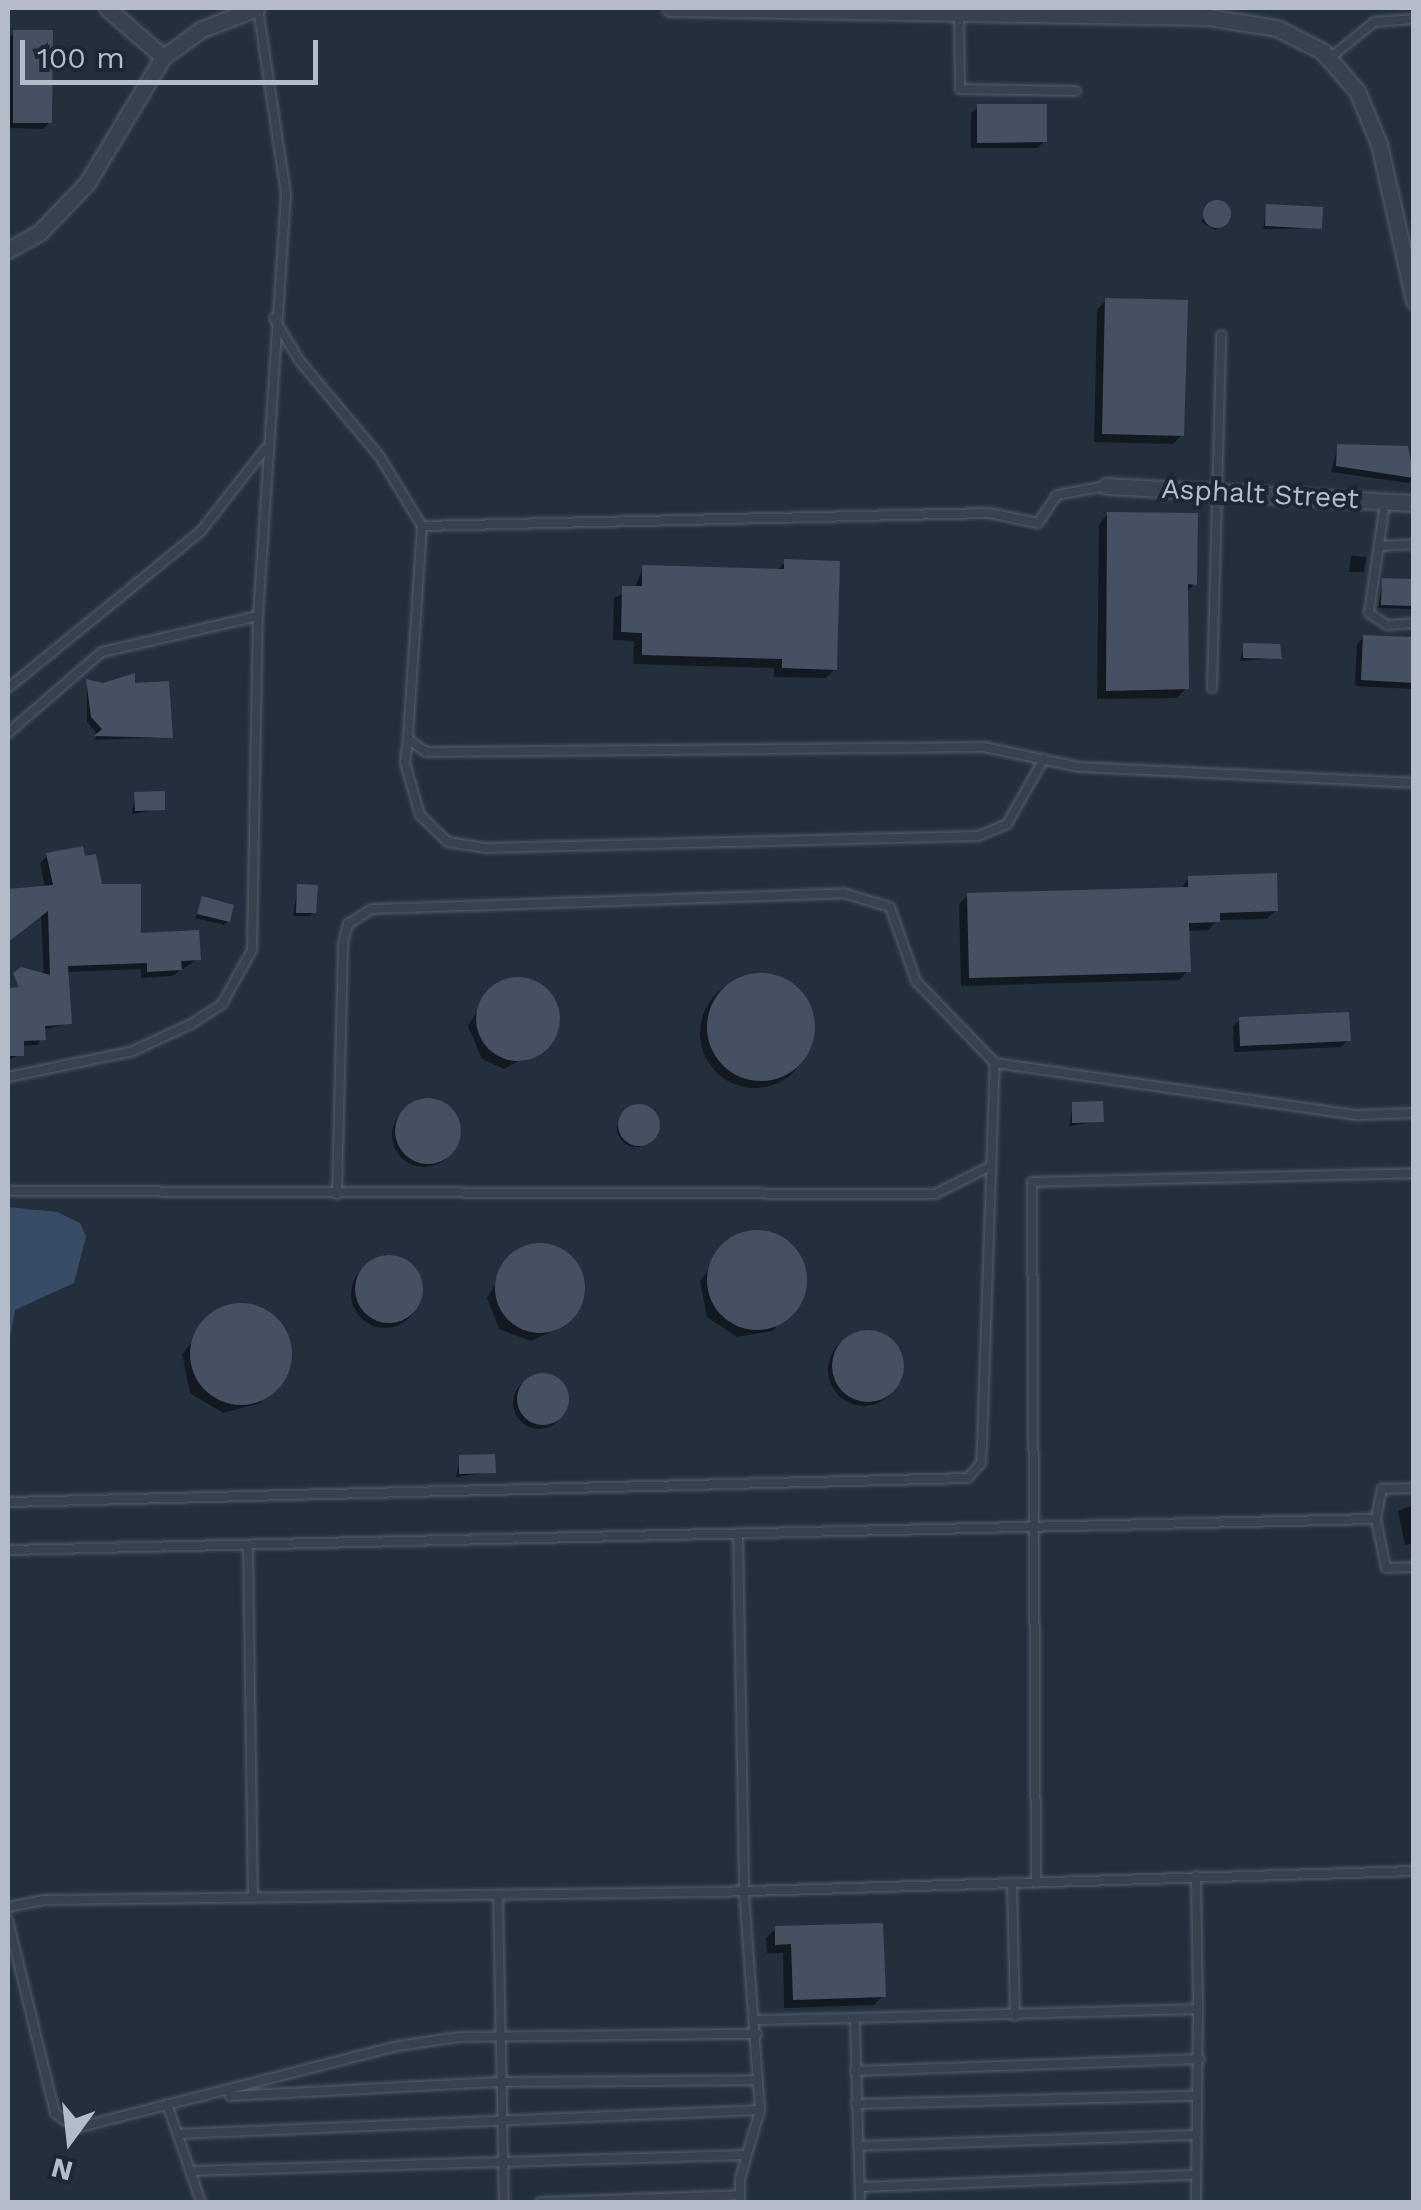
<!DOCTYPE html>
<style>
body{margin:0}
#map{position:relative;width:1421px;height:2210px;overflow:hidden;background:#242f3e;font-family:"Work Sans",sans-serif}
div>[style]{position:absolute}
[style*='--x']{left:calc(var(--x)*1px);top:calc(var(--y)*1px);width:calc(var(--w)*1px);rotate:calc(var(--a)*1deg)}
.water>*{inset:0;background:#394c67}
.shadow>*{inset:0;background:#0007}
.round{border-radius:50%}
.building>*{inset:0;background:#455162}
.roads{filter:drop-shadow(0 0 2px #565f6c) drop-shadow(0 0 2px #565f6c)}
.service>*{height:8px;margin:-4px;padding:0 4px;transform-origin:4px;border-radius:4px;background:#38414e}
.minor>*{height:15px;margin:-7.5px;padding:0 7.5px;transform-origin:7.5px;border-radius:7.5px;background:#38414e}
span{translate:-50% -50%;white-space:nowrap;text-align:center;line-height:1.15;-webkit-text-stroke:8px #1d2633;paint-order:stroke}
.street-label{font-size:28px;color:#b4bcc9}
.frame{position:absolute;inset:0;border:10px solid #b4bcc9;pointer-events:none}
.north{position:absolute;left:20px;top:2090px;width:100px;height:100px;-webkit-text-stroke:8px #1d2633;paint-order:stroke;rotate:195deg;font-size:28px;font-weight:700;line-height:40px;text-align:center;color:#b4bcc9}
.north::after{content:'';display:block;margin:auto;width:35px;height:45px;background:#b4bcc9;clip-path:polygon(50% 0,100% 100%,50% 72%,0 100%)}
.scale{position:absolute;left:20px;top:40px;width:298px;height:45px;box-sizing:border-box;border:5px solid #b4bcc9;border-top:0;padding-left:12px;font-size:30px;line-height:35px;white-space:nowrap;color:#b4bcc9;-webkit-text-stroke:8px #1d2633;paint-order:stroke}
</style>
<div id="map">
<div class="water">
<i style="clip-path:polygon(8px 1207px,57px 1212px,80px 1223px,86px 1236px,74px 1283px,15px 1310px,8px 1349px)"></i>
</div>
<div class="shadow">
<i style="clip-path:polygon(14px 33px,50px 122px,43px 129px,8px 128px,8px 39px)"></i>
<i style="clip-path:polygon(978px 107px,1044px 141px,1038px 148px,971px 148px,971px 113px)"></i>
<i style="clip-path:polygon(1214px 203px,1228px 210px,1216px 230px,1201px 222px)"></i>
<i style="clip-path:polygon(1267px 207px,1320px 228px,1263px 229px)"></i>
<i style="clip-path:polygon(1106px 300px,1182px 435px,1173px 444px,1094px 442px,1097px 310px)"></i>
<i style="clip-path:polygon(1338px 446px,1406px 449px,1414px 479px,1409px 483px,1331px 472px)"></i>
<i style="clip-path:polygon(1108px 514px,1194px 584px,1186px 593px,1186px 688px,1177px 698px,1097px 699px,1099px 524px)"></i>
<i style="clip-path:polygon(1351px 556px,1366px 557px,1364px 572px,1349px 572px)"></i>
<i style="clip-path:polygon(785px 562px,835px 669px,826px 678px,774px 677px,774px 668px,633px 664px,634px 641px,613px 640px,614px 598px,634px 589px,643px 568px,776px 571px)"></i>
<i style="clip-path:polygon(1383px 581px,1414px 582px,1414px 609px,1378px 608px)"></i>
<i style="clip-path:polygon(1364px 637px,1414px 640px,1414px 689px,1355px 686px,1357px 644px)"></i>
<i style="clip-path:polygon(1244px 646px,1280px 658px,1240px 661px)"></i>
<i style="clip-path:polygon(87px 681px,133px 686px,170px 737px,93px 740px,98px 735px,87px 722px)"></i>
<i style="clip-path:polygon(135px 794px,163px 809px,132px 814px)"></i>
<i style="clip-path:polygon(48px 855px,100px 887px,139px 935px,198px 959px,172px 976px,141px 978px,141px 969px,66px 972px,44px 980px,41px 915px,8px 941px,8px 906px,45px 888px,40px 863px)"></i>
<i style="clip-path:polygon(1189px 878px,1276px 910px,1267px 919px,1218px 920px,1208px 930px,1187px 931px,1188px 971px,1179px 980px,961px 986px,959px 904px,968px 895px,1180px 890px)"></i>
<i style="clip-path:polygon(298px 886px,314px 912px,310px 916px,293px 916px)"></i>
<i style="clip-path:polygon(203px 899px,228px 921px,224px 925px,195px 918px)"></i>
<i class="round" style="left:700px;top:978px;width:110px;height:110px"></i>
<i style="clip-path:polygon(522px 980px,544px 990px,557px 1011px,547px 1046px,504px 1069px,482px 1059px,468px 1026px,488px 994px)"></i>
<i style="clip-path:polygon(67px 987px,69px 1023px,43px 1030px,38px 1045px,21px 1046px,22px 1054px,8px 1060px,8px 990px)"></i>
<i style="clip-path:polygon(1240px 1020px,1348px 1040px,1341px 1047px,1234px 1052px,1233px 1026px)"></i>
<i class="round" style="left:392px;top:1103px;width:64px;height:64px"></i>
<i style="clip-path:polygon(1073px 1104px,1101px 1121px,1069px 1126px)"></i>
<i class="round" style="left:617px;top:1109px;width:38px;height:38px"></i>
<i style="clip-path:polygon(767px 1234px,797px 1255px,804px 1290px,773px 1331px,737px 1337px,707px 1317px,700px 1281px,731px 1241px)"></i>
<i style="clip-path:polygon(544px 1246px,574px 1263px,582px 1296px,562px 1327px,531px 1341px,499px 1329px,487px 1298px,512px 1256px)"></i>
<i class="round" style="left:351px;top:1260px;width:68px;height:68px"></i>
<i style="clip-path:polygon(254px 1307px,284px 1332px,289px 1357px,261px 1403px,223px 1413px,190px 1393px,182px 1355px,215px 1312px)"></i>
<i class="round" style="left:828px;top:1334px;width:72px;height:72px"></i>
<i class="round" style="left:513px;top:1377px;width:52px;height:52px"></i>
<i style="clip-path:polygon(460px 1458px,493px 1472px,456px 1477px)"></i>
<i style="clip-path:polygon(1414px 1505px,1414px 1543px,1405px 1545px,1398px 1511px)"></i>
<i style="clip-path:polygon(776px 1929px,883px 1996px,874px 2005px,784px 2008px,783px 1953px,767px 1953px,766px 1938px)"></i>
</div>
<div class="building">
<i style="clip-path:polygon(13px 30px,53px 30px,52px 123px,13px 123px)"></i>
<i style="clip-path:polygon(977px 104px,1047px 104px,1047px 142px,977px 143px)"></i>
<i class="round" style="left:1203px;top:200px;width:28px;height:28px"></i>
<i style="clip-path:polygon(1266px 204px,1323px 207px,1322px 229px,1265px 226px)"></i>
<i style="clip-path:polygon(1105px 298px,1188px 300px,1184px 436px,1102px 434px)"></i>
<i style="clip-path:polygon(1337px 444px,1408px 446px,1414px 478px,1336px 466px)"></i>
<i style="clip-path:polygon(1107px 512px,1198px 513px,1197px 585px,1188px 584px,1189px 689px,1106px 691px)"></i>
<i style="clip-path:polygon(784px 559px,840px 561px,837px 670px,782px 668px,782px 659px,642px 655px,642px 633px,621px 632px,622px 586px,642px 586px,642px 565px,784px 569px)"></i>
<i style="clip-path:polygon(1382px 578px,1414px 579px,1414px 606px,1381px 605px)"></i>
<i style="clip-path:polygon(1363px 635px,1414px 637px,1414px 683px,1361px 680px)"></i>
<i style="clip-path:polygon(1243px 643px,1280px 644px,1282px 659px,1243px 658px)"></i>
<i style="clip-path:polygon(135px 673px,135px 683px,169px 681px,173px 738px,94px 736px,102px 729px,91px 717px,86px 679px,103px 683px)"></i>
<i style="clip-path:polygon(165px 791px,165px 810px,135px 811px,134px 792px)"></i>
<i style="clip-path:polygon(83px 846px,85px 856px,96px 854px,102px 884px,141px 884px,141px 933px,199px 930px,201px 960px,181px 961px,182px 970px,147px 972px,147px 963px,68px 966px,72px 1024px,45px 1026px,46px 1040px,24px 1041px,24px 1056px,8px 1056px,8px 988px,19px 987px,13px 973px,21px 967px,50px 975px,48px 911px,8px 942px,8px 889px,53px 885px,46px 853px)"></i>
<i style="clip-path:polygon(1277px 873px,1278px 911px,1220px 913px,1220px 922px,1189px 923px,1191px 972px,969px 978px,967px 893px,1188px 887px,1188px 876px)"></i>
<i style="clip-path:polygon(297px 884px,318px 885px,316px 913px,296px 913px)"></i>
<i style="clip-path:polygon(202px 896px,234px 905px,230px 922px,197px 914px)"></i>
<i class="round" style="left:707px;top:973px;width:108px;height:108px"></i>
<i class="round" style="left:476px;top:977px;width:84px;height:84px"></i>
<i style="clip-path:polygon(1349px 1012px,1351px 1041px,1240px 1046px,1239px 1017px)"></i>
<i class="round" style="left:395px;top:1098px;width:66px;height:66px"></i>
<i style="clip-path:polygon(1103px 1101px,1104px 1122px,1072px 1123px,1072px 1102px)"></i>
<i class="round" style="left:618px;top:1104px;width:42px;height:42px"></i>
<i class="round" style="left:707px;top:1230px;width:100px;height:100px"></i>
<i class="round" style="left:495px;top:1243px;width:90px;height:90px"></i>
<i class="round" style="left:355px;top:1255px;width:68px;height:68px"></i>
<i class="round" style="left:190px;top:1303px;width:102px;height:102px"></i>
<i class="round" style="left:832px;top:1330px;width:72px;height:72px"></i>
<i class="round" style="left:517px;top:1373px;width:52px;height:52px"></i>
<i style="clip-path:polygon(495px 1454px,496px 1473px,459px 1474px,459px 1455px)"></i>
<i style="clip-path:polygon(883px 1923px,886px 1997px,793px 2000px,791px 1944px,775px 1945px,775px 1926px)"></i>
</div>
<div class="roads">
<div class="service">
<i style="--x:959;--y:13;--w:76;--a:89.2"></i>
<i style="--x:960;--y:89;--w:116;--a:1"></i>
<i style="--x:1330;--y:58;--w:57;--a:-39.3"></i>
<i style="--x:1374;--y:22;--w:40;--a:-4.3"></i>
<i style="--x:274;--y:318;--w:49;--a:59.2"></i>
<i style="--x:299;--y:360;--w:126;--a:50.1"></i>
<i style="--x:380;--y:457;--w:81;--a:58.7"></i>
<i style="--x:1106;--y:486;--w:50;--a:169.6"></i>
<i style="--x:1057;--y:495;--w:34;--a:124"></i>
<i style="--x:1038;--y:523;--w:50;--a:-168.5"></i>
<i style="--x:989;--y:513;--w:567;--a:178.69"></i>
<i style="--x:422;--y:526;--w:213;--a:93.8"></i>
<i style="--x:408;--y:739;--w:22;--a:36"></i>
<i style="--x:426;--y:752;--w:558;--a:-0.51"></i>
<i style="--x:984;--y:747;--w:97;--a:11.9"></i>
<i style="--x:1079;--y:767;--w:335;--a:2.7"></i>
<i style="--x:1385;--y:503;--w:111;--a:98.3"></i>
<i style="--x:1369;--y:613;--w:22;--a:34"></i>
<i style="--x:1387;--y:625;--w:27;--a:-4"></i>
<i style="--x:1379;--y:546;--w:35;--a:-3"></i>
<i style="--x:8;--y:688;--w:249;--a:-39.1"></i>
<i style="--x:201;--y:531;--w:104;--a:-52"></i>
<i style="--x:1212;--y:688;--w:353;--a:-88.5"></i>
<i style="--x:8;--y:733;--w:124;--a:-40.8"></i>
<i style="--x:102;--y:652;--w:160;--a:-13"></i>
<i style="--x:408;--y:738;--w:25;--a:97"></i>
<i style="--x:405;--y:763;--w:54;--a:73.9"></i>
<i style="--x:420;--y:815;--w:39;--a:44"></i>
<i style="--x:448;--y:842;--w:36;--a:9"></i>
<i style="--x:484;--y:848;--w:494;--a:-1.4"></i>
<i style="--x:978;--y:836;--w:31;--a:-22"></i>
<i style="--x:1007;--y:824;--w:75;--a:-60.4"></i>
<i style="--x:8;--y:1077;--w:128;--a:-11.7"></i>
<i style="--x:133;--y:1051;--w:66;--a:-25"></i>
<i style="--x:193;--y:1023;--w:35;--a:-33"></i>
<i style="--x:222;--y:1004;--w:62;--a:-60.9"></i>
<i style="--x:252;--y:950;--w:334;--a:-89"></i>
<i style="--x:258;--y:616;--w:423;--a:-86.2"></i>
<i style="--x:286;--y:194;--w:188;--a:-98.6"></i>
<i style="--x:8;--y:1191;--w:927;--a:0.19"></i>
<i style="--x:935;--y:1194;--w:63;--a:-26.6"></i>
<i style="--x:337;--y:1194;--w:250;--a:-88.6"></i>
<i style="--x:343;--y:944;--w:21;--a:-76"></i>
<i style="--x:348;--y:924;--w:28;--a:-32"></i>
<i style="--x:372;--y:909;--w:471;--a:-1.9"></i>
<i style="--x:843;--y:893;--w:49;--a:16.6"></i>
<i style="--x:890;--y:907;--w:78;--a:70.6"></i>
<i style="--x:916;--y:981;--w:114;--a:46.1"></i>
<i style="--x:8;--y:1502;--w:960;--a:-1.43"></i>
<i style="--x:968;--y:1478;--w:20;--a:-49"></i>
<i style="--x:981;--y:1463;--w:17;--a:-87"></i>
<i style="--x:982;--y:1446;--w:383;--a:-88.1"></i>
<i style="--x:995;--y:1063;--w:367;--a:8.2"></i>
<i style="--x:1358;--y:1115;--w:56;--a:-2"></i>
<i style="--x:1376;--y:1519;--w:31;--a:-79"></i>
<i style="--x:1382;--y:1489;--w:32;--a:-2"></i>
<i style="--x:738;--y:1535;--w:357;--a:89"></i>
<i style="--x:744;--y:1892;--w:219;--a:85.8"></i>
<i style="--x:760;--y:2110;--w:72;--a:106.2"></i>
<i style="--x:740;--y:2179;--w:23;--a:90"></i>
<i style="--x:248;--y:1545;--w:352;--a:89.2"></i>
<i style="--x:8;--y:1550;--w:1368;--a:-1.3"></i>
<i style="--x:1376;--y:1519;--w:50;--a:78.5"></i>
<i style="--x:1386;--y:1568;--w:28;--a:-2"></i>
<i style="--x:1196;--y:1876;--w:133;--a:89.1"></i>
<i style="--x:1012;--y:1883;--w:133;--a:88.7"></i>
<i style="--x:1036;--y:1883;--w:701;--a:-90.33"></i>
<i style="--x:1032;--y:1182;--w:382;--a:-1.3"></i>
<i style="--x:498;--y:1895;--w:307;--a:88.9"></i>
<i style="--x:8;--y:1907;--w:38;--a:-11"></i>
<i style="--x:45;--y:1900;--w:671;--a:-0.68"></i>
<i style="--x:716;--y:1892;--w:698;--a:-1.72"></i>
<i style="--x:8;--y:1920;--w:199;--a:76.3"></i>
<i style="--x:55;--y:2113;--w:26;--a:36"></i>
<i style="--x:76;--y:2128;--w:332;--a:-14.3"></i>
<i style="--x:398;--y:2046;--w:61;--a:-8.5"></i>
<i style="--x:458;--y:2037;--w:299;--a:-0.6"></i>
<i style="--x:757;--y:2020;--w:98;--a:-1.2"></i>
<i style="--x:855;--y:2071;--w:345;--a:-2"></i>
<i style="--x:230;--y:2096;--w:271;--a:-3"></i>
<i style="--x:501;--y:2082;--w:257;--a:-0.4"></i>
<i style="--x:167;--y:2104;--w:104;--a:70.9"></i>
<i style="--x:856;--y:2104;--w:336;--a:-1.4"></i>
<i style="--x:177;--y:2134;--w:583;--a:-2.36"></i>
<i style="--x:858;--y:2146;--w:335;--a:-1.9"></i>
<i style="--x:190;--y:2171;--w:557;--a:-1.65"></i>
<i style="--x:860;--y:2187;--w:335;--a:-2.1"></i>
<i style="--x:540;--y:2202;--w:200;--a:-2"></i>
<i style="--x:860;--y:2202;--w:184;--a:-91.6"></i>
<i style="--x:855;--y:2018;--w:343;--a:-1.5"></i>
<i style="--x:1198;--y:2009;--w:193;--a:90.6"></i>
</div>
<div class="minor">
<i style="--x:107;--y:8;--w:74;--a:41.2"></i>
<i style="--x:670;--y:8;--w:538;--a:0.96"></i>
<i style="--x:1208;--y:17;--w:70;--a:9.1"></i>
<i style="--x:1277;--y:28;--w:51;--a:27.1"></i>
<i style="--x:1322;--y:51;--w:53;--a:48.8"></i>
<i style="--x:1357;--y:91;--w:57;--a:67.5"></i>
<i style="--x:1379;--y:144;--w:161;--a:77.4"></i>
<i style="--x:8;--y:250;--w:37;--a:-29"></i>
<i style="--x:40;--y:232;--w:68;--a:-46.2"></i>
<i style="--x:87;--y:183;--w:147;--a:-58.9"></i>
<i style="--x:163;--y:57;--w:48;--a:-35.7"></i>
<i style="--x:202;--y:29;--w:59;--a:-20.9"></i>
<i style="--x:1106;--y:486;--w:308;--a:3.2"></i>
</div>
</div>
<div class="street-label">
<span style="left:1260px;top:494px;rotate:3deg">Asphalt Street</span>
</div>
<div class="frame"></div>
<div class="north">N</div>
<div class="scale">100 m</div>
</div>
